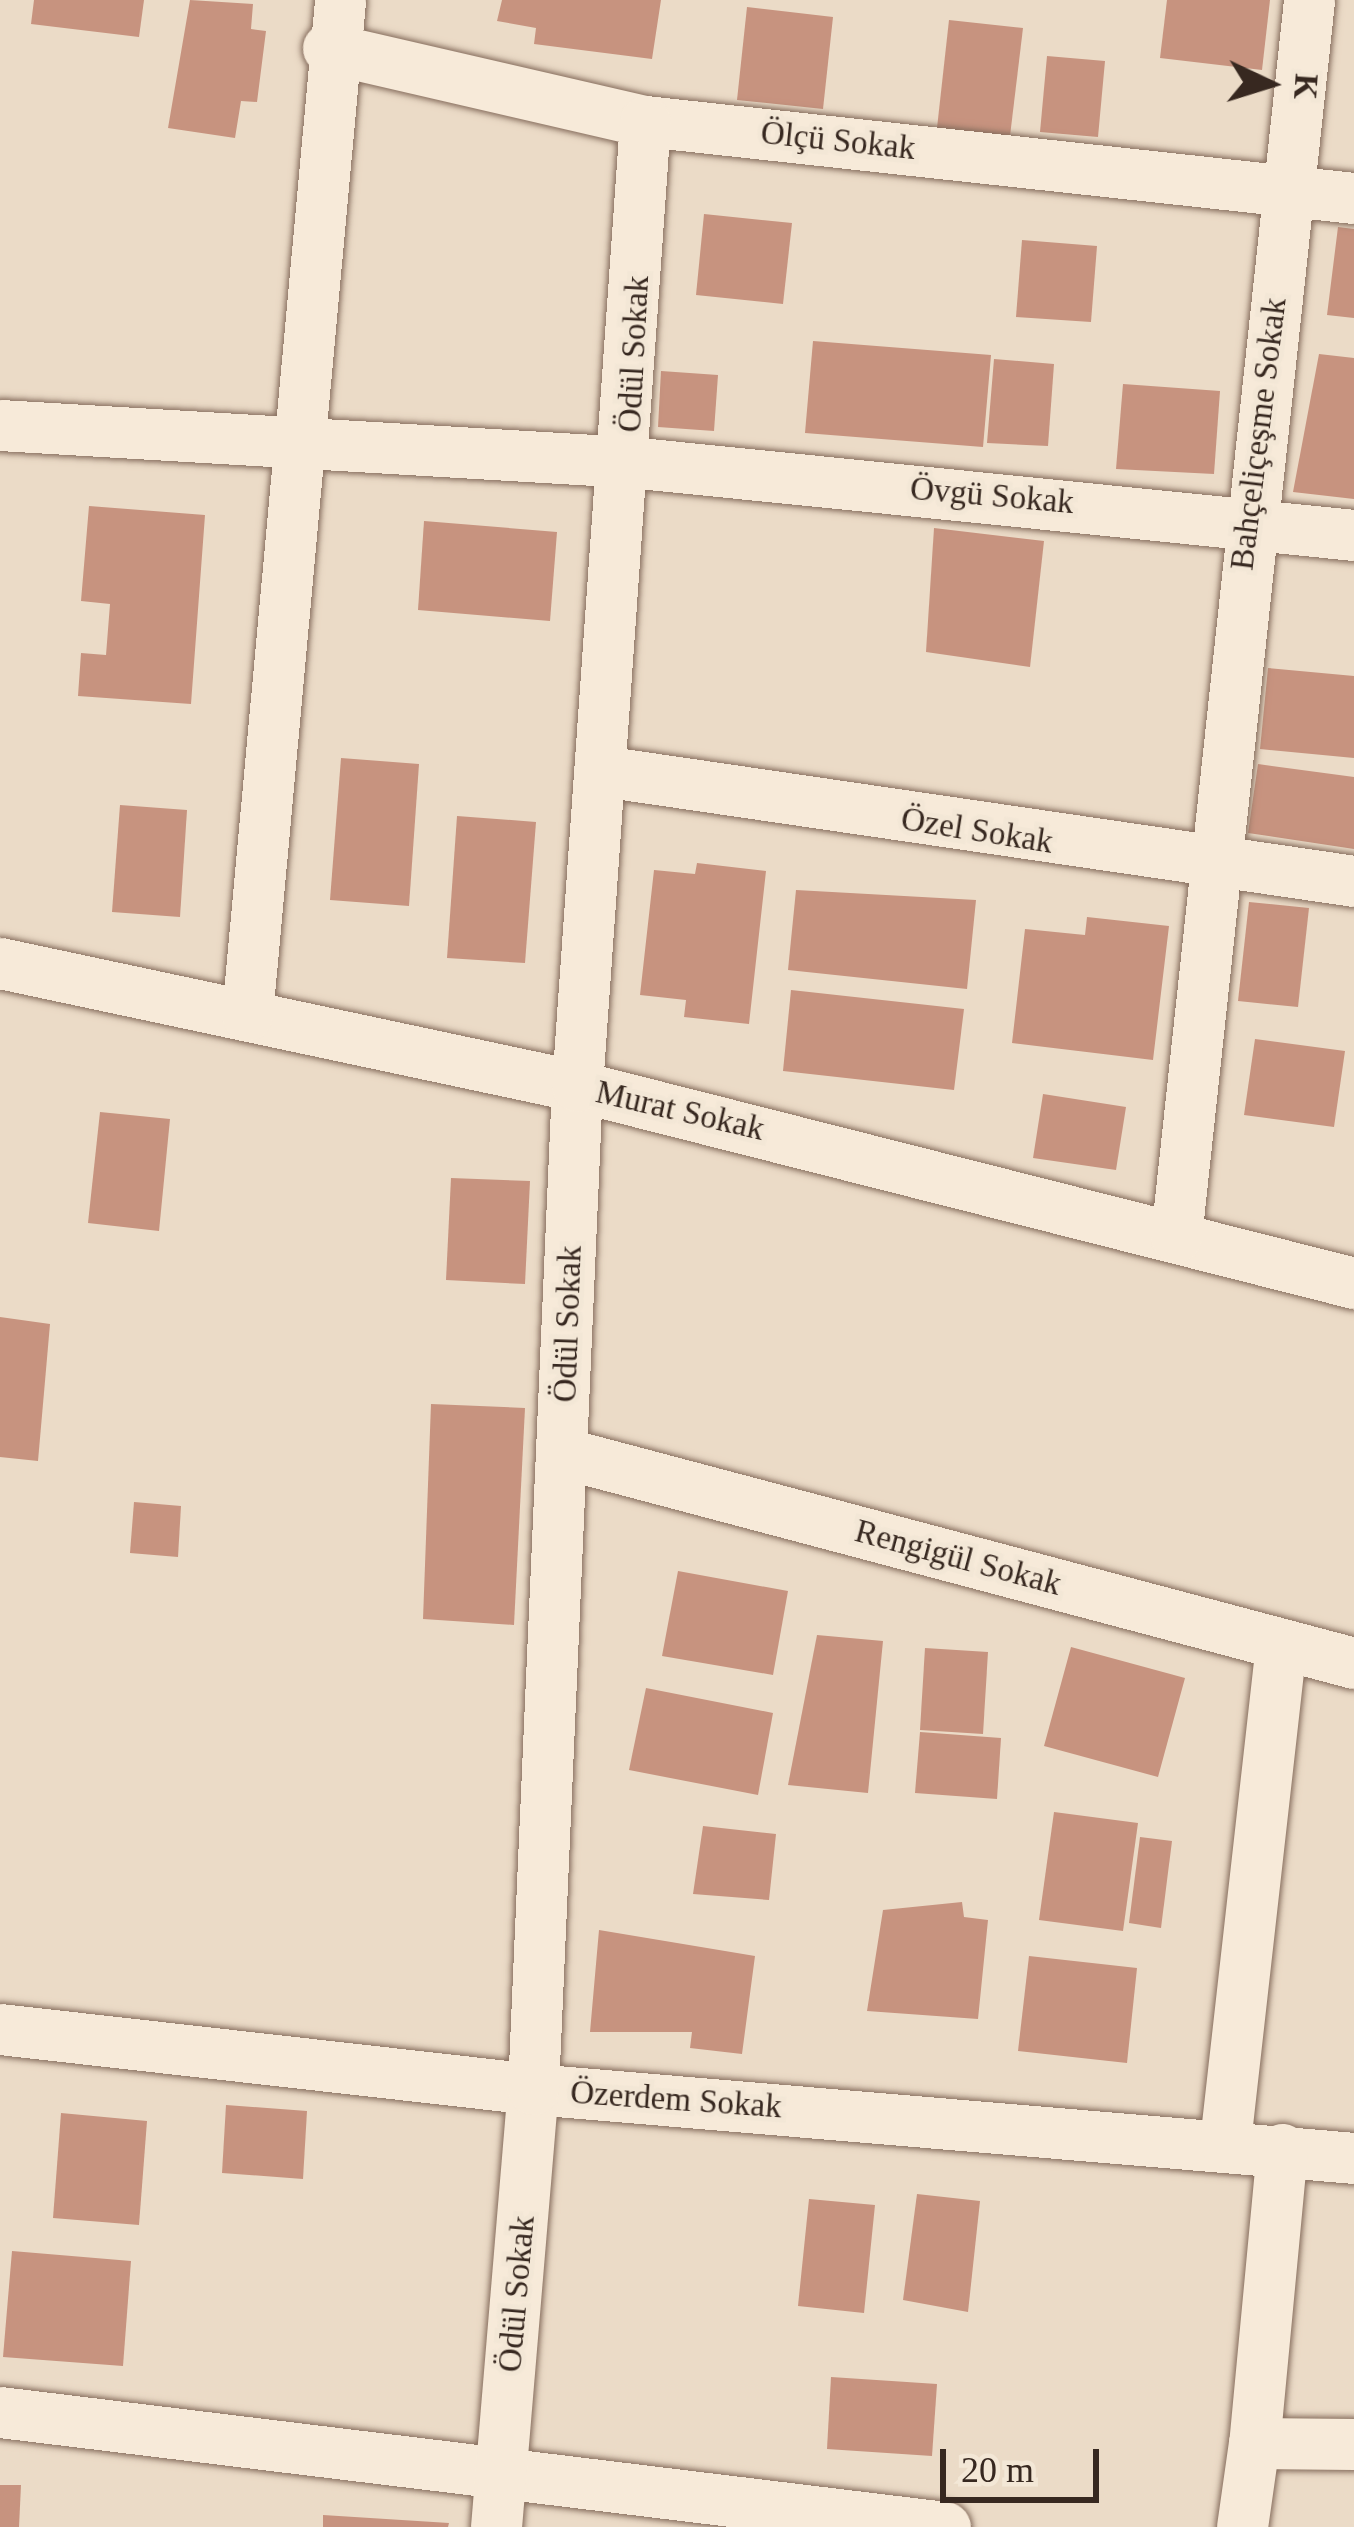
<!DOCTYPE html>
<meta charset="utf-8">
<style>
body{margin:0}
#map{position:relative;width:1354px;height:2527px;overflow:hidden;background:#ebdbc7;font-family:Georgia,serif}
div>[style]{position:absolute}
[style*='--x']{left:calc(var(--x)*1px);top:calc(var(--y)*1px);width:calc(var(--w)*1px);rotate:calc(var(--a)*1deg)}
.building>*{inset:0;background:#c7937f}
.roads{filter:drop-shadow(0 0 3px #866d5d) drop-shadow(0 0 3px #866d5d)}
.minor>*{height:51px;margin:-25.5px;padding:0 25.5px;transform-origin:25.5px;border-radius:25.5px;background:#f7ead9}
span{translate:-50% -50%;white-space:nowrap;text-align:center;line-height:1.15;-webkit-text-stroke:10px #f3e7d6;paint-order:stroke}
.street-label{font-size:33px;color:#372820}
.north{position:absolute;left:1210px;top:24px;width:120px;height:120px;-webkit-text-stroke:9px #f3e7d6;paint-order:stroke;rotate:94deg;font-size:33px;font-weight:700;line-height:48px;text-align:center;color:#372820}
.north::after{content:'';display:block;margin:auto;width:42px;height:54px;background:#372820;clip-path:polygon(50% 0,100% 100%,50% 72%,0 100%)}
.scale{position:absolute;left:940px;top:2449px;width:159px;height:54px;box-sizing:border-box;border:6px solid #372820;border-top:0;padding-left:15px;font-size:36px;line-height:42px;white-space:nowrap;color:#372820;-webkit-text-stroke:9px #f3e7d6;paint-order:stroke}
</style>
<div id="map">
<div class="building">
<i style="clip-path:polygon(34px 0,144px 0,139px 37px,31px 24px)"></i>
<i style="clip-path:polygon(190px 0,253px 4px,251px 29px,266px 31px,257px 102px,241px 101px,235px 138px,168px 128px)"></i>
<i style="clip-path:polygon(502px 0,661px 0,652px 59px,534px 44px,536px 28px,497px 21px)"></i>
<i style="clip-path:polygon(1167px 0,1270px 0,1262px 70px,1160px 58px)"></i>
<i style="clip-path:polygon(747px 7px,833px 17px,823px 109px,737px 100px)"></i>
<i style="clip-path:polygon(949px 20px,1023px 28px,1010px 136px,937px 128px)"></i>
<i style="clip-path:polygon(1047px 56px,1105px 61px,1098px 137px,1040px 132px)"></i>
<i style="clip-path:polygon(704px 214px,792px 223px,783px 304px,696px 295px)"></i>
<i style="clip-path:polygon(1338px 227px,1354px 229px,1354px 318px,1327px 315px)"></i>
<i style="clip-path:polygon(1022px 240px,1097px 246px,1091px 322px,1016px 317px)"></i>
<i style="clip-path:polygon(813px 341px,991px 355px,983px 447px,805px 433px)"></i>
<i style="clip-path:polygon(1319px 354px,1354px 358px,1354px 499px,1293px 492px)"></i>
<i style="clip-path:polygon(994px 359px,1054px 364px,1048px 446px,987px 443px)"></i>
<i style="clip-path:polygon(661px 371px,718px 375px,714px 431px,658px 427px)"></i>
<i style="clip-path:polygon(1123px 384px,1220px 391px,1214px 474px,1116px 469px)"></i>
<i style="clip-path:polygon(89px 506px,205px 515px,191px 704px,78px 696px,81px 653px,106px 655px,110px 604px,81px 601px)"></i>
<i style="clip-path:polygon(424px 521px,557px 532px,550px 621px,418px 610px)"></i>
<i style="clip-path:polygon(934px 528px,1044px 541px,1030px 667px,926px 652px)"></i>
<i style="clip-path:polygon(1268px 668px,1354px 676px,1354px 758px,1260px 749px)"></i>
<i style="clip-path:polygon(341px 758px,419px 764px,409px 906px,330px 900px)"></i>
<i style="clip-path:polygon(1258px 764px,1354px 777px,1354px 849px,1248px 833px)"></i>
<i style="clip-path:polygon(120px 805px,187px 810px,180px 917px,112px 912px)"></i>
<i style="clip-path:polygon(457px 816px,536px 822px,525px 963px,447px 958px)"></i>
<i style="clip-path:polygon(697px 863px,766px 871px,749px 1024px,684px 1017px,686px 1000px,640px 995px,654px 870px,695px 874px)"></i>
<i style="clip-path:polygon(796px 890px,976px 900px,967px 989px,788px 970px)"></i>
<i style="clip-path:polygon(1249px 902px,1309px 908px,1298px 1007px,1238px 1001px)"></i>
<i style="clip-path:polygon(1087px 917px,1169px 926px,1153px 1060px,1012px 1043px,1025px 929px,1085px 935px)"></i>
<i style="clip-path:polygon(791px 990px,964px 1009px,954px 1090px,783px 1071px)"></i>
<i style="clip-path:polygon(1255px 1039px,1345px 1051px,1334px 1127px,1244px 1115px)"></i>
<i style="clip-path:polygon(1043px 1094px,1126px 1107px,1116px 1170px,1033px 1158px)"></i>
<i style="clip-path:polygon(100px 1112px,170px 1119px,159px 1231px,88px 1223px)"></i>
<i style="clip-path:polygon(451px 1178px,530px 1181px,525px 1284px,446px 1280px)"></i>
<i style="clip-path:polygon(0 1317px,50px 1324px,38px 1461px,0 1457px)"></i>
<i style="clip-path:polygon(431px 1404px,525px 1408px,514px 1625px,423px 1619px)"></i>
<i style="clip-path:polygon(134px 1502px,181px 1506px,178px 1557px,130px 1553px)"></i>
<i style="clip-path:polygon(678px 1571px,788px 1591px,773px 1675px,662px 1656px)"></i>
<i style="clip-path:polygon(817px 1635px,883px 1641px,868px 1793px,788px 1785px)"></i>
<i style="clip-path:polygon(1071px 1647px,1185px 1678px,1158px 1777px,1044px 1746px)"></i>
<i style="clip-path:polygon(925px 1648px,988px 1652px,983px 1734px,920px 1730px)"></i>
<i style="clip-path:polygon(646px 1688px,773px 1713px,758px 1795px,629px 1770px)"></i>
<i style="clip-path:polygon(920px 1732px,1001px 1738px,997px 1799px,915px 1793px)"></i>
<i style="clip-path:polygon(1054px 1812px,1138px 1823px,1123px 1931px,1039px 1920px)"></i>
<i style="clip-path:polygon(703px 1826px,776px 1834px,769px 1900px,693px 1894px)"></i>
<i style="clip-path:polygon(1140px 1837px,1172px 1841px,1161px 1928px,1129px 1923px)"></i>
<i style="clip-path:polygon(962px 1902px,964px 1917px,988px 1920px,978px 2019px,867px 2011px,883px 1910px)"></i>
<i style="clip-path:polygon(599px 1930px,755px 1956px,742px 2054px,690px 2048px,692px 2032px,590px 2032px)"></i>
<i style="clip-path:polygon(1029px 1956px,1137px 1968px,1127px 2063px,1018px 2051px)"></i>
<i style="clip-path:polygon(226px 2105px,307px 2111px,303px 2179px,222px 2173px)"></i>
<i style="clip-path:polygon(61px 2113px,147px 2121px,139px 2225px,53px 2218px)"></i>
<i style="clip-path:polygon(917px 2194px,980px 2201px,968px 2312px,903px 2300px)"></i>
<i style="clip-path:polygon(809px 2199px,875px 2205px,864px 2313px,798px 2306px)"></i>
<i style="clip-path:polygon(12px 2251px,131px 2261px,123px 2366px,3px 2357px)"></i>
<i style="clip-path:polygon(831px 2377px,937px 2384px,932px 2456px,827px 2449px)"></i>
<i style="clip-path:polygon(0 2485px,21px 2485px,19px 2527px,0 2527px)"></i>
<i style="clip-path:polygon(323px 2515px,449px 2523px,448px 2527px,323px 2527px)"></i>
</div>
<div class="roads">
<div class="minor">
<i style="--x:328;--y:48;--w:325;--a:13"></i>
<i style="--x:645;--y:121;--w:713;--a:6.2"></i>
<i style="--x:0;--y:425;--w:630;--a:3.37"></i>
<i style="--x:629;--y:462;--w:729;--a:5.75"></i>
<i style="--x:602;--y:771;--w:760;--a:8.32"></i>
<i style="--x:0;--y:963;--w:590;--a:12.03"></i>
<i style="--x:577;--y:1086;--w:802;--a:14.23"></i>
<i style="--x:247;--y:1015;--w:1019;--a:-84.76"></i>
<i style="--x:1176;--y:1237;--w:1244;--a:-83.86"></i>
<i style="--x:563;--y:1453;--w:818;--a:14.87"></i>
<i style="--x:0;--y:2029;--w:536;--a:6.42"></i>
<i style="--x:533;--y:2089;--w:824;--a:4.8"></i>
<i style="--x:1225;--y:2142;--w:501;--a:-83.58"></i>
<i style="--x:1282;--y:2149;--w:295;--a:95.4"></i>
<i style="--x:1254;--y:2443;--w:100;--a:0.6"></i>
<i style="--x:0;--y:2412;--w:952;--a:6.94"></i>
<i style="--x:496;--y:2527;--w:440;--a:-85.2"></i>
<i style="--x:533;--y:2089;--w:1004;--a:-87.49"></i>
<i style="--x:577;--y:1086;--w:967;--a:-85.97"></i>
<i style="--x:1242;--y:2527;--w:85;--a:-81.9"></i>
</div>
</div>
<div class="street-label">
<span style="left:838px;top:141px;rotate:6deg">Ölçü Sokak</span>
<span style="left:634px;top:354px;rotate:-87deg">Ödül Sokak</span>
<span style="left:1259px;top:434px;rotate:-83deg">Bahçeliçeşme Sokak</span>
<span style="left:992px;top:496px;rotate:5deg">Övgü Sokak</span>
<span style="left:977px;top:831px;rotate:9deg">Özel Sokak</span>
<span style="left:680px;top:1111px;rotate:13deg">Murat Sokak</span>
<span style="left:568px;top:1324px;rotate:-88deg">Ödül Sokak</span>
<span style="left:958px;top:1558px;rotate:15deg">Rengigül Sokak</span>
<span style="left:676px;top:2100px;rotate:4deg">Özerdem Sokak</span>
<span style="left:517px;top:2294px;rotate:-85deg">Ödül Sokak</span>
</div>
<div class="north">K</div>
<div class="scale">20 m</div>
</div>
